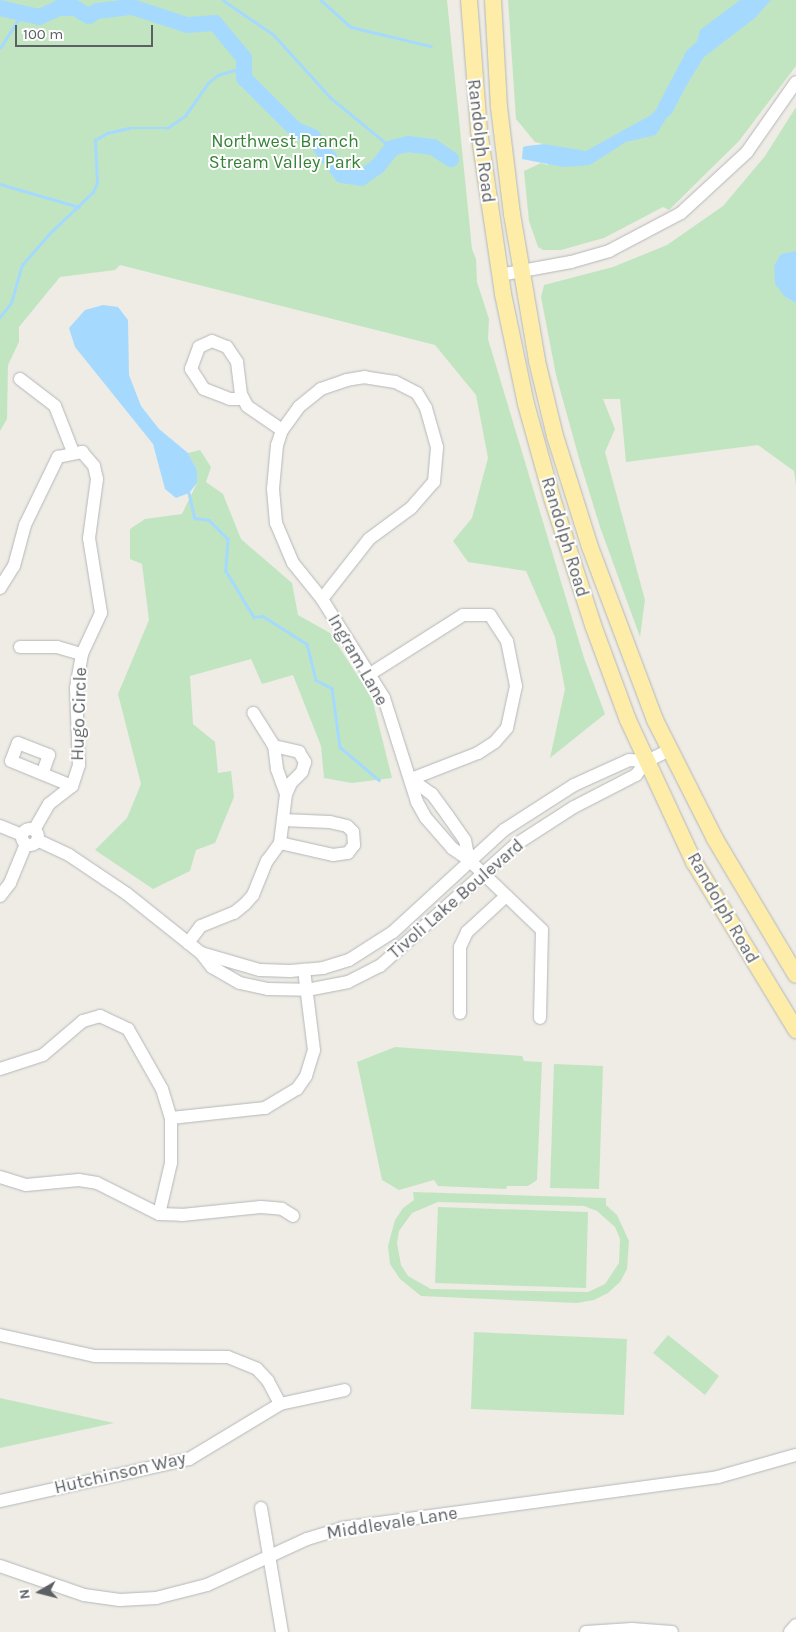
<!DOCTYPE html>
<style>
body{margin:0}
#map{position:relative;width:796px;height:1632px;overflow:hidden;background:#eeece4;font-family:Karla,sans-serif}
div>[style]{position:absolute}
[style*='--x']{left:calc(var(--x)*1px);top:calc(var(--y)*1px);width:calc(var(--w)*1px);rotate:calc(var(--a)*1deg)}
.green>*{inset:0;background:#c2e5c1}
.water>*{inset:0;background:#a5dafe}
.stream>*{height:2.5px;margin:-1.25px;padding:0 1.25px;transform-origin:1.25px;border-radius:1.25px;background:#a5dafe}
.river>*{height:16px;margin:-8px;padding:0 8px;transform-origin:8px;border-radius:8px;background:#a5dafe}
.roads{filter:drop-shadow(0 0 1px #b4b7bb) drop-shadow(0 0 1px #b4b7bb)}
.minor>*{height:12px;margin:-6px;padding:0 6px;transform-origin:6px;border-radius:6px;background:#fff}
.minor>.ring{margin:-6px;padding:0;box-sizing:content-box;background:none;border:12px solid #fff;border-radius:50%}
.major>*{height:16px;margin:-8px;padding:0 8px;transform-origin:8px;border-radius:8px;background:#feeda9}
span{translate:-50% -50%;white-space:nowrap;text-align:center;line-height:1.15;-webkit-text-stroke:4px #fff;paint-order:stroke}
.street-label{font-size:18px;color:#5c6064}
.park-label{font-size:18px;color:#358236}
.north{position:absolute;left:15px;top:1567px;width:50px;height:50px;-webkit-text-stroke:4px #fff;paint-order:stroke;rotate:262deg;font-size:14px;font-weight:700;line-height:20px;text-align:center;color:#5c6064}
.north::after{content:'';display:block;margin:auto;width:18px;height:22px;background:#5c6064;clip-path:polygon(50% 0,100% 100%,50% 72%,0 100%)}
.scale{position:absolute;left:15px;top:25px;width:138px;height:22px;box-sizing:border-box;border:2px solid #5c6064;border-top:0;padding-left:6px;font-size:15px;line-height:18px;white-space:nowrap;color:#5c6064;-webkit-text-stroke:4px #fff;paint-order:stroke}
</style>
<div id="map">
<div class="green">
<i style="clip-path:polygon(0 0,447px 0,472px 249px,476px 259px,477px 282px,489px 319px,488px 339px,584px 658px,605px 714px,550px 758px,565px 689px,555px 637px,526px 571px,468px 562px,453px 541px,472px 518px,488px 458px,476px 395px,435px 345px,120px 265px,115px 270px,60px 277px,19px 327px,19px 342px,8px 365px,7px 419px,0 431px)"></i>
<i style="clip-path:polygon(508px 0,796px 0,796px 66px,739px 141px,669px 210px,663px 207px,604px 238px,561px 250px,543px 250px,538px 247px,529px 221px,524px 171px,541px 163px,548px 165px,547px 145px,535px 142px,516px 119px)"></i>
<i style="clip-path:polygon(796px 107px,796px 268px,785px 297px,796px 303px,796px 485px,794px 471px,758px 445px,626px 462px,620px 399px,603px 399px,615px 429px,605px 452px,645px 600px,640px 637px,600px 527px,580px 462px,556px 375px,541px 297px,544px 285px,613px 267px,667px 245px,723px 206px,765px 156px)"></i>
<i style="clip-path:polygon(200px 450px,211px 467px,206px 482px,223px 494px,241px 539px,292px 583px,298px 615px,330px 633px,372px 698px,392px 778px,352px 783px,324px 778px,321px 746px,293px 675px,262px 684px,251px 659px,190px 676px,193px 724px,215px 742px,218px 773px,231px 771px,234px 797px,215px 843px,196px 850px,190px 871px,153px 889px,95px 850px,127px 818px,141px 784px,118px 694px,149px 620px,142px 564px,130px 559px,130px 529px,145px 519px,182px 514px,197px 483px,197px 470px,188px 453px)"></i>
<i style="clip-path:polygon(395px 1047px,522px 1056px,524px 1061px,542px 1062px,537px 1180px,528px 1186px,507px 1186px,506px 1189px,438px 1186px,434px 1180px,399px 1190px,382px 1180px,357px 1062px)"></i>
<i style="clip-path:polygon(554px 1064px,603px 1066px,599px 1189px,550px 1188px)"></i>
<i style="clip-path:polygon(evenodd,413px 1192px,606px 1198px,606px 1205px,617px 1215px,629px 1241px,627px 1269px,620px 1282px,608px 1293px,594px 1300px,577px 1303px,421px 1296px,400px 1279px,390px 1264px,388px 1246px,395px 1220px,403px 1208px,414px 1200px,413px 1192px,438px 1202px,584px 1206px,597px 1211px,615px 1227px,620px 1239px,619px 1263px,605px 1284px,588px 1292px,431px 1289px,408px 1276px,401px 1265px,397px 1243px,399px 1231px,412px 1213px,438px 1202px)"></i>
<i style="clip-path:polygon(438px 1207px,588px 1212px,586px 1288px,435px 1283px)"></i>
<i style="clip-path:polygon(474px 1332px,627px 1339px,624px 1415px,471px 1409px)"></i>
<i style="clip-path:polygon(668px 1335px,719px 1376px,705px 1395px,653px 1353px)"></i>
<i style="clip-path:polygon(0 1398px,114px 1423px,0 1448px)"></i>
</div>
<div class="water">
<i style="clip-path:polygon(740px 0,771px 0,755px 18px,704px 57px,656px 135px,626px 142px,590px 165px,563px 167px,522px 159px,523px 147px,527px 146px,544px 144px,586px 151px,651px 115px,688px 75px,700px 30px)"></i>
<i style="clip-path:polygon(796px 251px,796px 303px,785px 297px,775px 284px,774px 266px,781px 254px)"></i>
<i style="clip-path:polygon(103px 305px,118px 307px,128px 320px,129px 375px,141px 406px,159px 429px,188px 453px,197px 470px,197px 483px,189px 493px,176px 498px,165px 489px,153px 444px,75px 347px,69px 328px,85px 310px)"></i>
</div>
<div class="stream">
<i style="--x:223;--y:0;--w:62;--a:34.5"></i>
<i style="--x:274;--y:35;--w:85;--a:47.9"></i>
<i style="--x:331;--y:98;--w:79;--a:39.3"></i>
<i style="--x:321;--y:0;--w:40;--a:42"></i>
<i style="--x:351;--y:27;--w:82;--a:13.4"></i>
<i style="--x:0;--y:48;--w:40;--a:-57.1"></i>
<i style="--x:0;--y:184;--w:82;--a:16.2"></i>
<i style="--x:0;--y:317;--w:18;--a:-52"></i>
<i style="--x:11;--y:303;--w:40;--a:-74"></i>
<i style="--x:22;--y:265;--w:41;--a:-48.9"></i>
<i style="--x:49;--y:234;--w:61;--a:-43.7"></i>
<i style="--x:93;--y:192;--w:10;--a:-66"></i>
<i style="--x:97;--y:183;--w:43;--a:-92.7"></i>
<i style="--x:95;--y:140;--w:14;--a:-30"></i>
<i style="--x:107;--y:133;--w:22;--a:-13"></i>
<i style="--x:128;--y:128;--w:39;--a:0"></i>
<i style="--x:167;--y:128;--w:22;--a:-34"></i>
<i style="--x:185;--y:116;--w:40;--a:-55.1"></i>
<i style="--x:208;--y:83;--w:13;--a:-39"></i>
<i style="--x:218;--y:75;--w:17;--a:-17"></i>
<i style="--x:234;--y:70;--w:13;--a:39"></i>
<i style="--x:189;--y:493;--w:26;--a:77"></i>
<i style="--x:195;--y:518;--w:14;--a:8"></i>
<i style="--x:209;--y:520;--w:27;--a:45"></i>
<i style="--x:228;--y:539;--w:32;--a:94"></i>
<i style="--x:226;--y:571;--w:54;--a:58.7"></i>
<i style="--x:254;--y:617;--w:9;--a:-6"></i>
<i style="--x:263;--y:616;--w:52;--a:32.5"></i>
<i style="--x:307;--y:644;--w:37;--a:76"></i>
<i style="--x:316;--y:680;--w:18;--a:27"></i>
<i style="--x:332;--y:688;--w:60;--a:82.3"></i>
<i style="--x:340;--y:747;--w:51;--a:40.2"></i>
</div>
<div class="river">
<i style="--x:0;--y:8;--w:40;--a:13"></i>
<i style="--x:39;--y:17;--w:22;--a:-24"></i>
<i style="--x:59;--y:8;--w:16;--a:0"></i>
<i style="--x:75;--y:8;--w:16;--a:30"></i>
<i style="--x:89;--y:16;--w:9;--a:-32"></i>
<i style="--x:97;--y:11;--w:35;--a:-7"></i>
<i style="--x:132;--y:7;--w:58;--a:18.1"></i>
<i style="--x:187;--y:25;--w:28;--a:-4"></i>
<i style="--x:215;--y:23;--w:45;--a:50.4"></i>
<i style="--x:244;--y:58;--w:20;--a:90"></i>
<i style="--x:244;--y:78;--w:74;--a:45"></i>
<i style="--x:296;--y:130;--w:18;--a:22"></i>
<i style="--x:313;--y:137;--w:48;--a:52.7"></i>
<i style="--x:342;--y:175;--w:19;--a:9"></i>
<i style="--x:361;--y:178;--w:21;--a:-35"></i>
<i style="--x:378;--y:166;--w:23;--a:-52"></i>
<i style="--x:392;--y:148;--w:16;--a:-14"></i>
<i style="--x:408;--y:144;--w:25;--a:7"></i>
<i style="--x:433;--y:147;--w:22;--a:34"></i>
<i style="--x:665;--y:109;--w:60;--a:-62.2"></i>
<i style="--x:693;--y:56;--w:23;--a:-43"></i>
</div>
<div class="roads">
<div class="minor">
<i style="--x:500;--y:275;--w:72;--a:-10.4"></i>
<i style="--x:571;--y:262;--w:40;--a:-16"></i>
<i style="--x:609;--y:251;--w:81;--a:-27.8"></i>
<i style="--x:681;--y:213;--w:90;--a:-42.7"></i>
<i style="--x:747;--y:152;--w:85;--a:-55"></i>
<i style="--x:20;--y:379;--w:44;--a:37.6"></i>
<i style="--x:55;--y:406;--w:49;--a:68.6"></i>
<i style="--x:242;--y:399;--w:12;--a:180"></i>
<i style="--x:230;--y:399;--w:28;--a:-159"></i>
<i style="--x:204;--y:389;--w:24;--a:-123"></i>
<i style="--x:191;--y:369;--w:23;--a:-70"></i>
<i style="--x:199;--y:347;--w:14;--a:-25"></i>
<i style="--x:212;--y:341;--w:16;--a:22"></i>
<i style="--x:227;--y:347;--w:18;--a:56"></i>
<i style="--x:237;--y:362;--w:32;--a:83"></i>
<i style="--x:241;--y:394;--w:13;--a:63"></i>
<i style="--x:247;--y:406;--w:42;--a:34.4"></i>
<i style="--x:0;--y:588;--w:26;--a:-58"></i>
<i style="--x:14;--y:566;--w:42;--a:-75"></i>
<i style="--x:25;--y:525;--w:76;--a:-64.1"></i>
<i style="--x:58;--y:457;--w:25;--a:-12"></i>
<i style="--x:82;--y:452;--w:18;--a:49"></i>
<i style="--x:94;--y:466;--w:13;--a:77"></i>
<i style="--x:97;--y:479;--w:60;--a:97.7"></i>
<i style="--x:89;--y:538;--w:76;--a:80.9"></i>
<i style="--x:101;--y:613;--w:45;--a:114.9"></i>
<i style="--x:82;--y:654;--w:35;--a:100"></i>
<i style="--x:76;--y:688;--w:77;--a:87.8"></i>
<i style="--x:79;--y:765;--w:22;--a:108"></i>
<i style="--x:72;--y:786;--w:29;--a:142"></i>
<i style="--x:49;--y:804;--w:30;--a:120"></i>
<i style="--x:322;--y:599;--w:76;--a:-51.9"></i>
<i style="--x:369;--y:539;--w:52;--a:-36.4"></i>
<i style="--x:411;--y:508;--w:35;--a:-49"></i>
<i style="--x:434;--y:482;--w:35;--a:-85"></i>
<i style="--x:437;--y:447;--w:41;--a:-105.8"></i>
<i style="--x:426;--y:408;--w:17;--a:-121"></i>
<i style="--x:417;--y:393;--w:25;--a:-153"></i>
<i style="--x:395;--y:382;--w:30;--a:-171"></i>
<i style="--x:365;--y:377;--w:18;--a:171"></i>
<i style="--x:347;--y:380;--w:28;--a:161"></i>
<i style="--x:321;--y:389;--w:28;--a:141"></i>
<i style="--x:299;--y:407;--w:29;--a:126"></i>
<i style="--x:282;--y:430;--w:16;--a:108"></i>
<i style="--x:277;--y:445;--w:44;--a:95.2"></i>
<i style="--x:273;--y:489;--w:34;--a:85"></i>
<i style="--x:276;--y:523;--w:43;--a:67"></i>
<i style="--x:293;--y:563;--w:46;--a:51.1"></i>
<i style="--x:322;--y:599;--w:117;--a:57.9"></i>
<i style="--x:384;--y:698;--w:109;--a:72.4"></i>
<i style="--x:417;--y:802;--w:18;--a:61"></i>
<i style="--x:426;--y:818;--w:40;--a:49"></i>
<i style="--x:452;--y:848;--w:21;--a:35"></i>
<i style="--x:469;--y:860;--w:101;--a:43.8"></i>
<i style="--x:542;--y:930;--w:88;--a:91.3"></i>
<i style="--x:20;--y:647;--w:37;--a:0"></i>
<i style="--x:57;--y:647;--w:26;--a:16"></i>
<i style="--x:370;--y:674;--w:110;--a:-32.4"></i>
<i style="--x:463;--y:615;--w:27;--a:0"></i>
<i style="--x:490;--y:615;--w:31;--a:57"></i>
<i style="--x:507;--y:641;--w:46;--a:78.7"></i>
<i style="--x:516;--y:686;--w:43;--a:102.1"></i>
<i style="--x:507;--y:728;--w:18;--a:131"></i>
<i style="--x:495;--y:742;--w:20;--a:147"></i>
<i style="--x:478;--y:753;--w:72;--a:158.8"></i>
<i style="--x:274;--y:746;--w:26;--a:13"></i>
<i style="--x:299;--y:752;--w:12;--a:59"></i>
<i style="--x:305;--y:762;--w:10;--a:107"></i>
<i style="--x:302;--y:772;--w:16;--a:135"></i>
<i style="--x:291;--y:783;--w:12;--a:114"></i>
<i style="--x:43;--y:772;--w:18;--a:-71"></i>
<i style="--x:49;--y:755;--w:33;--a:-159"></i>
<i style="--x:18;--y:743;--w:19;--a:111"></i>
<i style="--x:11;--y:761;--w:66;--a:22.3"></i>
<i style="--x:411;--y:779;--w:26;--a:36"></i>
<i style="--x:432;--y:794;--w:27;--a:54"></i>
<i style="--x:448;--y:816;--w:29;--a:55"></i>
<i style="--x:465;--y:840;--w:20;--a:79"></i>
<i style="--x:0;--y:826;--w:24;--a:22"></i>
<i class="ring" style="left:22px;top:829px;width:4px;height:4px"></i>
<i style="--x:37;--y:840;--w:35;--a:25"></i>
<i style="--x:69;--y:855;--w:70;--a:33.9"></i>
<i style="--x:127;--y:894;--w:95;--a:38.6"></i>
<i style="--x:201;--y:953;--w:18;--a:52"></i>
<i style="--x:212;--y:967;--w:32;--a:30"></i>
<i style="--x:240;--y:983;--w:29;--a:12"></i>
<i style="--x:268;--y:989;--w:39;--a:1"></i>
<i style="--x:307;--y:990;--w:42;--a:-11"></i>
<i style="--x:348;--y:982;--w:36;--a:-27"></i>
<i style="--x:380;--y:966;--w:181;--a:-41.9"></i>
<i style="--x:515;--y:845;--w:70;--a:-32.8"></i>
<i style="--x:574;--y:807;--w:70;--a:-27.3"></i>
<i style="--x:636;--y:775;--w:18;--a:-52"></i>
<i style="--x:647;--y:761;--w:25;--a:-26"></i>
<i style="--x:280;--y:843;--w:54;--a:12.8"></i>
<i style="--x:333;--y:855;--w:15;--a:-8"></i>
<i style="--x:348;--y:853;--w:10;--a:-53"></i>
<i style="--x:354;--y:845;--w:13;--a:-94"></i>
<i style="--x:353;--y:832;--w:8;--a:-135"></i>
<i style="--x:347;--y:826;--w:18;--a:-167"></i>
<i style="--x:329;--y:822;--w:46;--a:-177.5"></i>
<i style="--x:0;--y:896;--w:16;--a:-52"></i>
<i style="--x:10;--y:883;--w:42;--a:-67.7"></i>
<i style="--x:188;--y:943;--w:21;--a:-53"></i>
<i style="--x:201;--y:926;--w:35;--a:-22"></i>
<i style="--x:234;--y:913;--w:14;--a:-39"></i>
<i style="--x:245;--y:904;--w:12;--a:-48"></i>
<i style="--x:253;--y:895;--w:37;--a:-68"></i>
<i style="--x:267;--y:861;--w:22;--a:-54"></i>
<i style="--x:280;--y:843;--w:49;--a:-83"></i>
<i style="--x:286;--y:794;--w:27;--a:-110"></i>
<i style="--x:277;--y:769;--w:23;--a:-97"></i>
<i style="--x:274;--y:746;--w:39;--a:-122"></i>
<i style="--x:201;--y:953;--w:61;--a:16.1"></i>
<i style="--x:260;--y:970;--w:30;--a:2"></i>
<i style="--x:290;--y:971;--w:33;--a:-5"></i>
<i style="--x:323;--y:968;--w:27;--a:-17"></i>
<i style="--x:349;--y:960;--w:52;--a:-32.5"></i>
<i style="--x:393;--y:932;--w:151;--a:-42.6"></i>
<i style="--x:504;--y:830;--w:83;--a:-32.7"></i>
<i style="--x:574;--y:785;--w:60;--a:-24.4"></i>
<i style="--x:629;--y:760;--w:18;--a:3"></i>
<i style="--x:460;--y:1013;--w:66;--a:-90"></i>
<i style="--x:460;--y:947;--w:17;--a:-65"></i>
<i style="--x:467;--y:932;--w:53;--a:-42.7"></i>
<i style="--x:0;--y:1069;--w:45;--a:-18"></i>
<i style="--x:43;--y:1055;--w:52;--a:-40.4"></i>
<i style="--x:83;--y:1021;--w:18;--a:-16"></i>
<i style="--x:100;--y:1016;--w:31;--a:25"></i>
<i style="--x:128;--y:1029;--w:69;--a:60.5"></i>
<i style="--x:162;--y:1089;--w:30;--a:73"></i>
<i style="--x:171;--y:1118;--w:45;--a:90"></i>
<i style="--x:171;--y:1163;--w:52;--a:103.2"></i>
<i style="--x:171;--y:1118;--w:95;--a:-6.1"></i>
<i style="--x:265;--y:1108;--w:37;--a:-31"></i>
<i style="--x:297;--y:1089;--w:16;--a:-55"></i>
<i style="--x:306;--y:1076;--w:27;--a:-73"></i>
<i style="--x:314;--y:1050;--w:81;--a:-97.1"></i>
<i style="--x:0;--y:1177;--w:27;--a:17"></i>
<i style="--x:26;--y:1185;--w:53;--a:-5.4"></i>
<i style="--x:79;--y:1180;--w:18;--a:9"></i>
<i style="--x:97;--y:1183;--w:69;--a:26.6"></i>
<i style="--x:159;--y:1214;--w:23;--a:2"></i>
<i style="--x:182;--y:1215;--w:79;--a:-5.8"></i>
<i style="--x:261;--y:1207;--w:21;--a:5"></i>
<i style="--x:282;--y:1209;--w:13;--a:32"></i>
<i style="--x:0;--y:1335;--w:97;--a:12.5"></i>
<i style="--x:95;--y:1356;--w:133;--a:0.4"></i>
<i style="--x:228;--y:1357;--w:31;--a:22"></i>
<i style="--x:257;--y:1369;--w:16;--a:47"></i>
<i style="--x:268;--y:1381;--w:26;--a:62"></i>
<i style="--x:0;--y:1501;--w:194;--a:-12.5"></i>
<i style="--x:189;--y:1459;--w:106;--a:-31.1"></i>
<i style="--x:280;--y:1404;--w:66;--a:-12.2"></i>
<i style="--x:261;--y:1508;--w:126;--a:80.4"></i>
<i style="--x:0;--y:1566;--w:89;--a:19"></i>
<i style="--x:84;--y:1595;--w:36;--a:8"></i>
<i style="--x:120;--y:1600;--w:36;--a:-3"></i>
<i style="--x:156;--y:1598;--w:53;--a:-14.3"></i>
<i style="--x:207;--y:1585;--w:110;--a:-24.7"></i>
<i style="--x:307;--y:1539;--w:37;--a:-17"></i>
<i style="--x:342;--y:1528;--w:379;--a:-7.7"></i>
<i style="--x:718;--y:1477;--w:81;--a:-15.8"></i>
<i style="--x:586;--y:1632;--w:46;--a:-3.7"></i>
<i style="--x:632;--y:1629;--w:40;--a:4.3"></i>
<i style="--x:790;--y:1632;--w:9;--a:-49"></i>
</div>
<div class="major">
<i style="--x:469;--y:0;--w:131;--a:85.6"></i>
<i style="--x:479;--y:131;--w:165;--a:81.6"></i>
<i style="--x:503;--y:294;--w:112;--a:78.2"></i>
<i style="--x:526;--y:404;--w:98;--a:74.5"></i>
<i style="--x:552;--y:498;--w:133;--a:72.1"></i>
<i style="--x:593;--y:625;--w:101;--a:69.8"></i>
<i style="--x:628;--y:720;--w:157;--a:65.1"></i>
<i style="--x:694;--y:862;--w:197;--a:58.7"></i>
<i style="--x:493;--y:0;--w:107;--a:86.8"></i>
<i style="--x:499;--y:107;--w:108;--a:83.1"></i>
<i style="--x:512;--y:214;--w:149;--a:80.3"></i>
<i style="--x:537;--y:361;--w:77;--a:76.5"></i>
<i style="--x:555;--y:436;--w:116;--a:72.5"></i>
<i style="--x:590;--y:547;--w:185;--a:69.4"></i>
<i style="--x:655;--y:720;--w:133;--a:63.2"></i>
<i style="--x:715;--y:839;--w:158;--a:59.2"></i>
</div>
</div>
<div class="street-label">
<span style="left:481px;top:141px;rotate:83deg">Randolph Road</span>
<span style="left:565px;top:537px;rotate:73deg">Randolph Road</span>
<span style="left:358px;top:660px;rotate:60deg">Ingram Lane</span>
<span style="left:79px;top:714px;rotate:-88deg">Hugo Circle</span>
<span style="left:456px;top:899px;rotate:-41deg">Tivoli Lake Boulevard</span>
<span style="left:723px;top:908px;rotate:60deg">Randolph Road</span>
<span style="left:120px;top:1473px;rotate:-13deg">Hutchinson Way</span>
<span style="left:392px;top:1523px;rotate:-9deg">Middlevale Lane</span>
</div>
<div class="park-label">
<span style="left:285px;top:152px">Northwest Branch<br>Stream Valley Park</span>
</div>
<div class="north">N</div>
<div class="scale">100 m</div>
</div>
